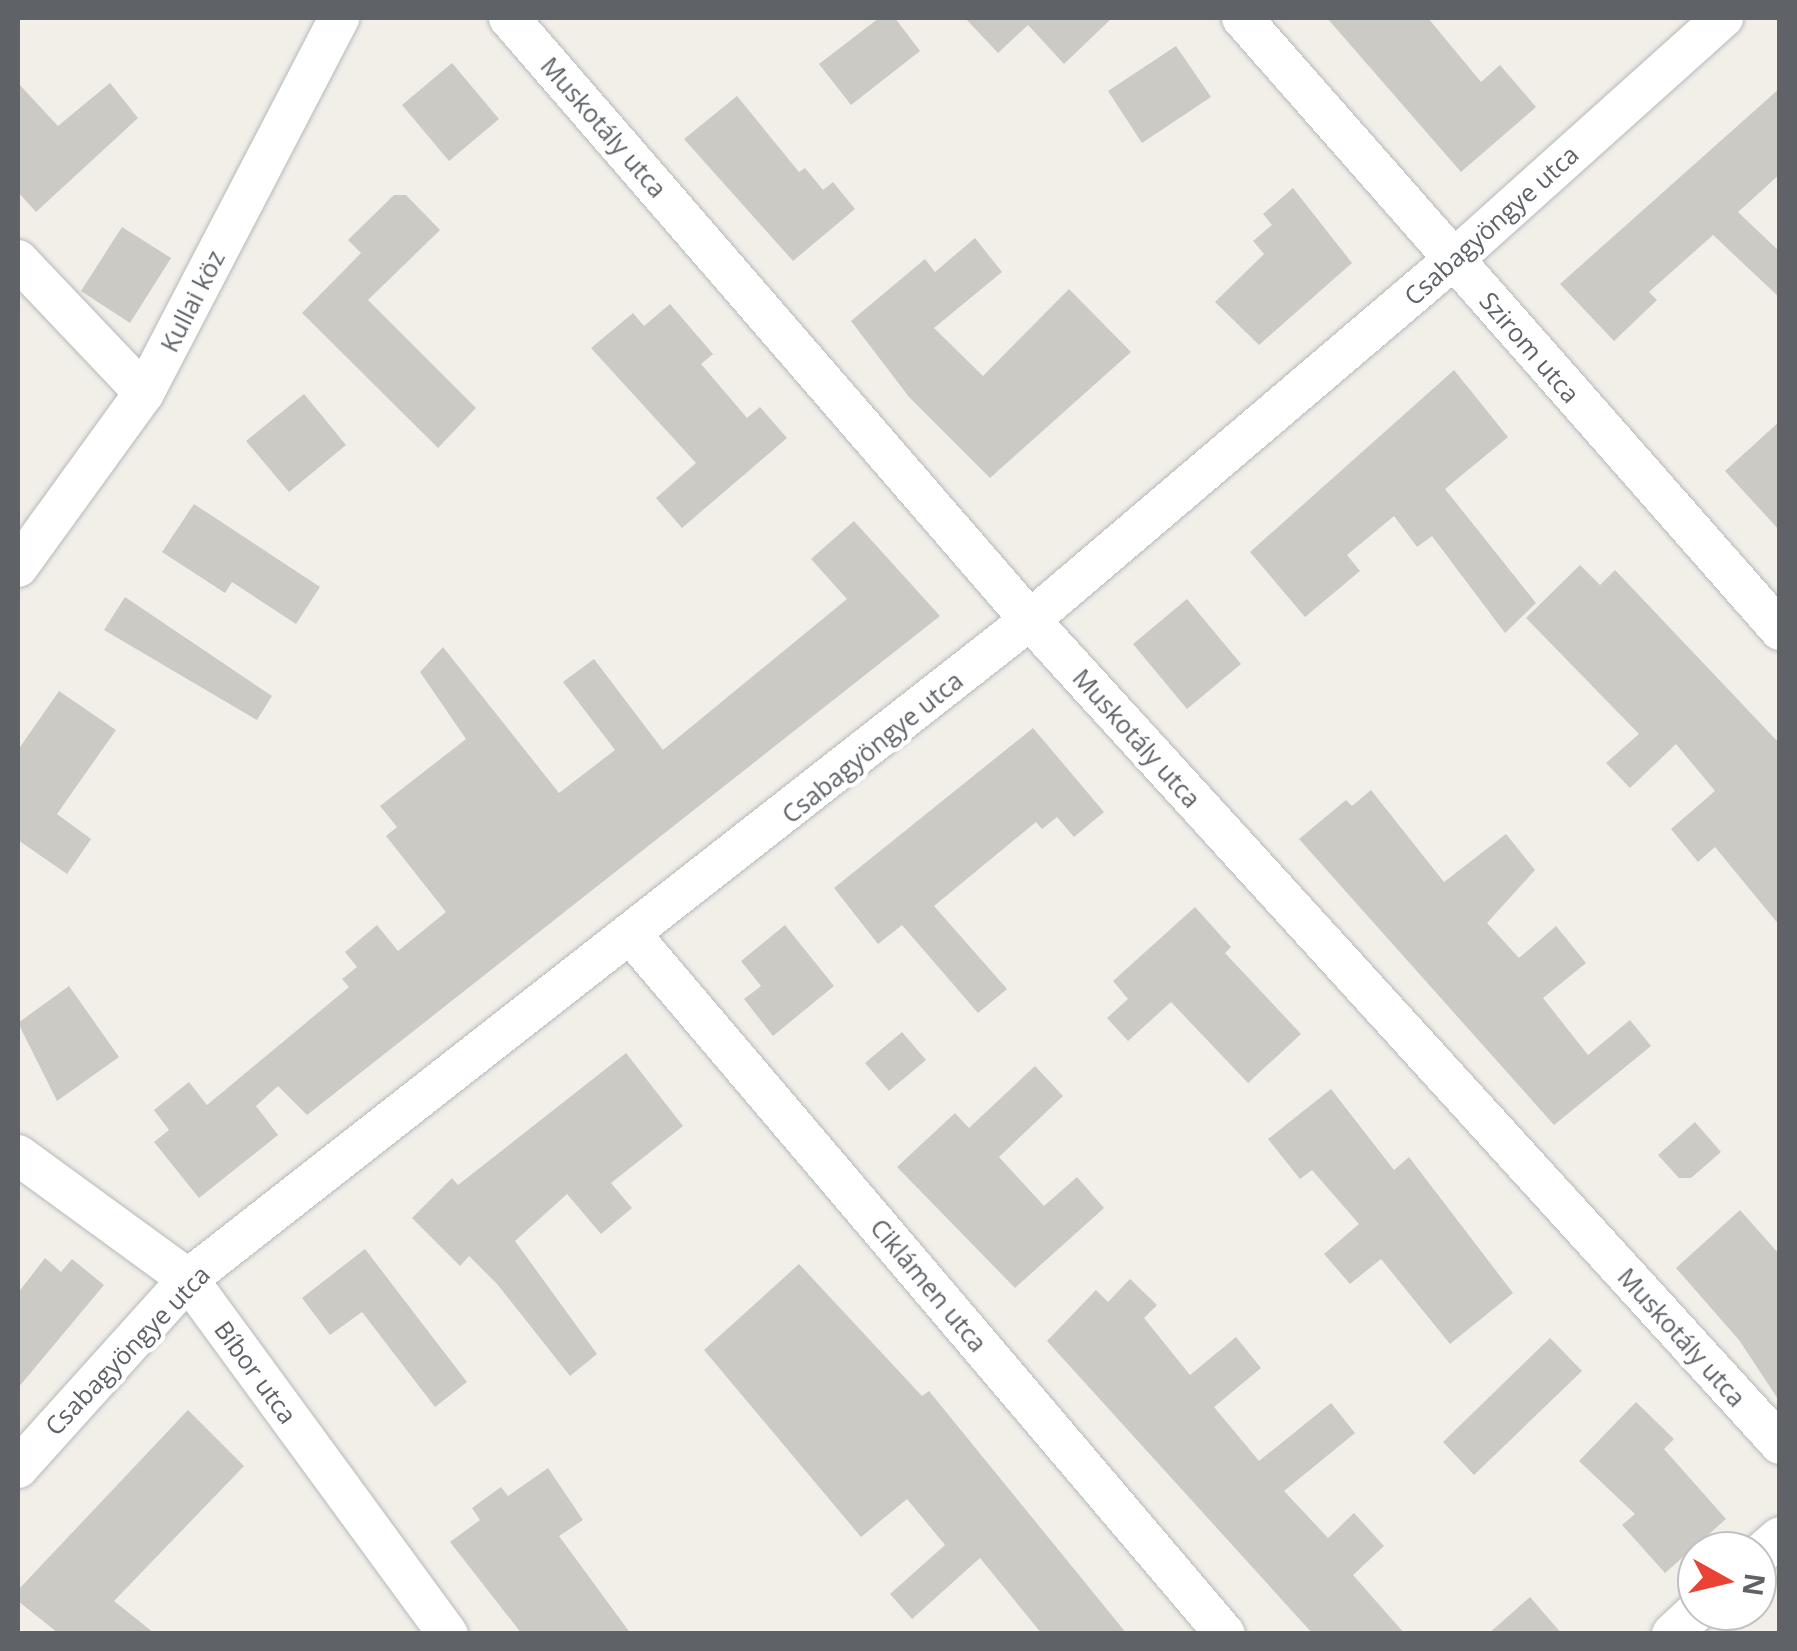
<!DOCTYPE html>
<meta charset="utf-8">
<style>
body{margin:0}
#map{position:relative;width:1797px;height:1651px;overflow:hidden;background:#f1efe8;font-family:"Open Sans",sans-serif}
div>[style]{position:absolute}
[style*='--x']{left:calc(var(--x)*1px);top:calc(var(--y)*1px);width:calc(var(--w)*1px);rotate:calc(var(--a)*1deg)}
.building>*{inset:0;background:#cccac5}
.roads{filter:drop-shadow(0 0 2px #b5b8bc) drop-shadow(0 0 2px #b5b8bc)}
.street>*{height:40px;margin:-20px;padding:0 20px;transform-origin:20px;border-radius:20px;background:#fff}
span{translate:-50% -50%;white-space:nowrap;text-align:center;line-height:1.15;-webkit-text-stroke:9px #fff;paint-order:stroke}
.street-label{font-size:25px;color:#5f6368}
.frame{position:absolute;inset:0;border:20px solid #5f6368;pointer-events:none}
.north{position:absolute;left:1677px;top:1531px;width:100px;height:100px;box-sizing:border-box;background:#fff;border:2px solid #bfc1c3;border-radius:50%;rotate:98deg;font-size:28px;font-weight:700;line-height:40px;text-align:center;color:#5f6368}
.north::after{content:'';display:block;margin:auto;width:35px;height:45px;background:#ea4335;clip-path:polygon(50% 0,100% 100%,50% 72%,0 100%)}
</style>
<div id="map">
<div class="building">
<i style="clip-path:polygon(879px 18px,895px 18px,920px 51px,851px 105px,819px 64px)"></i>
<i style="clip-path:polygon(965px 18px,1112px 18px,1064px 64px,1028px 25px,998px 53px)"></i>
<i style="clip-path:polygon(1327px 18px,1428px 18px,1481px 82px,1500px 65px,1536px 107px,1461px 172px)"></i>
<i style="clip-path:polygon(1176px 46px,1211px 97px,1142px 143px,1108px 91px)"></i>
<i style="clip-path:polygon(452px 63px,499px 119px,449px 161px,402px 105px)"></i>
<i style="clip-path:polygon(18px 83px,58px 126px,110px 83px,138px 118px,36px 212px,18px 192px)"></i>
<i style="clip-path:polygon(1780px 88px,1780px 174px,1738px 212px,1780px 252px,1780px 298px,1713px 235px,1649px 292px,1657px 300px,1614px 341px,1560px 284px)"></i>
<i style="clip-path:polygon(737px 96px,799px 172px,805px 168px,823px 190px,833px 182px,855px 209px,793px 261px,684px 139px)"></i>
<i style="clip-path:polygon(1293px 188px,1352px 263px,1259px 345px,1215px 302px,1264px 254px,1253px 241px,1272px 225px,1263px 214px)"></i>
<i style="clip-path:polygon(394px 195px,406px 195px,440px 230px,368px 300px,476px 408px,438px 448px,302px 313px,361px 253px,348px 240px)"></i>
<i style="clip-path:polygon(122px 227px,171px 258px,130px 323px,81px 291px)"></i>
<i style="clip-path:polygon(975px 238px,1002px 272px,934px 328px,983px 376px,1069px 289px,1131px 352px,990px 478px,909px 397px,851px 321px,925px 259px,935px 272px)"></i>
<i style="clip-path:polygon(670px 304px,713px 354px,701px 364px,747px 418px,760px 407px,787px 438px,682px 528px,656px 498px,696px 463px,591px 348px,633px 313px,644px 326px)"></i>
<i style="clip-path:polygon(1454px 370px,1508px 437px,1445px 489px,1536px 603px,1505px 633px,1432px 536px,1417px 547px,1394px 516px,1347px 555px,1360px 571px,1305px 617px,1250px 552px)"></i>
<i style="clip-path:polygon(304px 394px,346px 445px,289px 492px,246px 441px)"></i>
<i style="clip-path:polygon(1780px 421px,1780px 531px,1725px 471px)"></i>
<i style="clip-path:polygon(194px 504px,320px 587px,296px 624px,232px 582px,225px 593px,162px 552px)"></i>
<i style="clip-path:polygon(854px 521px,940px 616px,307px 1115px,278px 1086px,256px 1106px,278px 1135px,199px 1198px,154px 1142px,169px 1130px,154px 1110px,189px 1082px,207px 1105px,349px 987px,342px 979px,357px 967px,345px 952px,377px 925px,398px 951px,446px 912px,386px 836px,397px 827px,380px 806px,466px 739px,420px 672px,443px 647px,559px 793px,615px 750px,563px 682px,594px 659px,663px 750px,847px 599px,811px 559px)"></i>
<i style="clip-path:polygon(1580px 565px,1600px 585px,1615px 570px,1780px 744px,1780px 926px,1715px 847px,1698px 862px,1671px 829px,1715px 791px,1676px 744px,1630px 788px,1606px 763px,1639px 734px,1526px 618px)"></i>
<i style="clip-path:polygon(125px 597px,272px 696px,257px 720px,104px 630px)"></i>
<i style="clip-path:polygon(1187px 599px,1241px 664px,1187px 709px,1133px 644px)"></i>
<i style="clip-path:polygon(59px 691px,116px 730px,57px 814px,91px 839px,67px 874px,18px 840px,18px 750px)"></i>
<i style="clip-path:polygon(1033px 728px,1104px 812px,1074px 837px,1057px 817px,1042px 829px,1036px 822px,934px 906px,1007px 989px,978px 1013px,902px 925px,878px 944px,834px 888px)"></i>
<i style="clip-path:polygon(1371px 790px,1444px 882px,1506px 834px,1535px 870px,1487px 923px,1519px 958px,1556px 926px,1586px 963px,1543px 998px,1588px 1055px,1630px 1020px,1651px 1046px,1554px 1125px,1299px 839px,1346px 800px,1352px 806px)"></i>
<i style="clip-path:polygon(1195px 907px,1231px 947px,1225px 953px,1301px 1034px,1248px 1083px,1171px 1002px,1128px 1041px,1107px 1018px,1128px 999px,1113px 981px)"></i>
<i style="clip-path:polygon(785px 925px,834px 986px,773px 1036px,744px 999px,761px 986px,741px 961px)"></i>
<i style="clip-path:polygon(69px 986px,119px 1057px,57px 1101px,18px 1023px)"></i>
<i style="clip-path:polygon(902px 1032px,926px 1060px,889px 1091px,865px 1063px)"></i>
<i style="clip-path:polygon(626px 1053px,683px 1126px,611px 1183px,632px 1208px,601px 1234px,567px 1194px,515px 1241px,597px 1354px,570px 1376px,497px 1284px,469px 1256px,460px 1266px,412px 1218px,452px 1178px,458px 1185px)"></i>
<i style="clip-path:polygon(1035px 1066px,1063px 1096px,999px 1157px,1044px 1206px,1077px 1177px,1104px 1208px,1015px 1288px,897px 1167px,955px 1113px,969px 1128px)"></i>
<i style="clip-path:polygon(1331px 1089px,1394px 1170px,1409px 1157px,1513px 1293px,1450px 1344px,1381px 1259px,1350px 1284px,1324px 1254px,1359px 1224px,1312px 1170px,1300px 1179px,1268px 1139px)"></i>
<i style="clip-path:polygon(1695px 1122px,1721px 1152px,1691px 1178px,1679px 1178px,1658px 1155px)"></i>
<i style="clip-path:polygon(1740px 1210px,1780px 1255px,1780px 1402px,1739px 1340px,1676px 1268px)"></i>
<i style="clip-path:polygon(365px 1249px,467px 1382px,435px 1407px,362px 1312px,330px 1335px,302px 1298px)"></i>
<i style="clip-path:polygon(45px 1258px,61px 1272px,72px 1259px,104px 1285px,18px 1388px,18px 1293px)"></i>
<i style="clip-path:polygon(799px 1264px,922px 1396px,929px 1391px,1127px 1634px,1042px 1634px,980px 1558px,912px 1619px,890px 1594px,945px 1545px,907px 1499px,861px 1537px,704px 1350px)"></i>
<i style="clip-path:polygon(1130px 1279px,1157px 1305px,1144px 1318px,1190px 1375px,1236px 1337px,1261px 1368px,1214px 1407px,1259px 1461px,1331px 1403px,1355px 1433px,1284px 1491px,1328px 1538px,1354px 1513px,1384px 1546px,1353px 1575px,1405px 1634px,1313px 1634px,1047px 1341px,1096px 1290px,1108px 1302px)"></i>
<i style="clip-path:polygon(1550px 1338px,1582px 1371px,1474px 1475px,1443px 1442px)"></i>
<i style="clip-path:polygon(1636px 1402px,1674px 1439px,1664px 1449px,1726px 1519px,1665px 1573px,1622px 1525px,1635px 1514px,1579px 1461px)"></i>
<i style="clip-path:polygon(188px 1410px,244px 1466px,114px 1601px,154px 1633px,58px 1633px,18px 1601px,18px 1590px)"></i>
<i style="clip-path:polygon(548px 1468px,583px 1520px,559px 1536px,631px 1634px,522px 1634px,450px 1542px,480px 1520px,472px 1508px,501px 1487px,508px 1496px)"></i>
<i style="clip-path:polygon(1530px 1597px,1562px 1634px,1488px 1634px)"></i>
</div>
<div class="roads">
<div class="street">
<i style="--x:509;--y:18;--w:796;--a:49.13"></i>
<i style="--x:1030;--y:620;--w:1114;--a:47.69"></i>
<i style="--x:1242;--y:18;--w:815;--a:48.68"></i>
<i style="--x:18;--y:260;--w:183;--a:46.5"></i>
<i style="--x:18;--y:567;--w:215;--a:-54.1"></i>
<i style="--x:144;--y:393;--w:423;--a:-62.5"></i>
<i style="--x:633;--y:937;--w:914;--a:49.66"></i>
<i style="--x:18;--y:1155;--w:210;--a:36.1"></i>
<i style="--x:188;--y:1279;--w:440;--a:53.8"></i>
<i style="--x:18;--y:1468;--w:254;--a:-48"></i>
<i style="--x:188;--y:1279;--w:1069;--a:-38.05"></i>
<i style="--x:1030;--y:620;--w:555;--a:-40.4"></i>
<i style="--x:1453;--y:260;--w:363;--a:-41.9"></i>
<i style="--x:1757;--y:1557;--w:30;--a:-41"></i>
<i style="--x:1672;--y:1634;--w:34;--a:-43"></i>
</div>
</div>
<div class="street-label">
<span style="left:604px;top:127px;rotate:49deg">Muskotály utca</span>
<span style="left:1491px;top:225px;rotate:-42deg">Csabagyöngye utca</span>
<span style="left:192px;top:301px;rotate:-63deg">Kullai köz</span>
<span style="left:1530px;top:347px;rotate:49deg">Szirom utca</span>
<span style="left:1137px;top:738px;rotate:48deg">Muskotály utca</span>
<span style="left:872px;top:747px;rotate:-39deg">Csabagyöngye utca</span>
<span style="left:929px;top:1285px;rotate:50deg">Ciklámen utca</span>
<span style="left:1682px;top:1337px;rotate:48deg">Muskotály utca</span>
<span style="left:127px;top:1350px;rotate:-46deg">Csabagyöngye utca</span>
<span style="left:256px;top:1372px;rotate:54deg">Bíbor utca</span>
</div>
<div class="frame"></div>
<div class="north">N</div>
</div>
